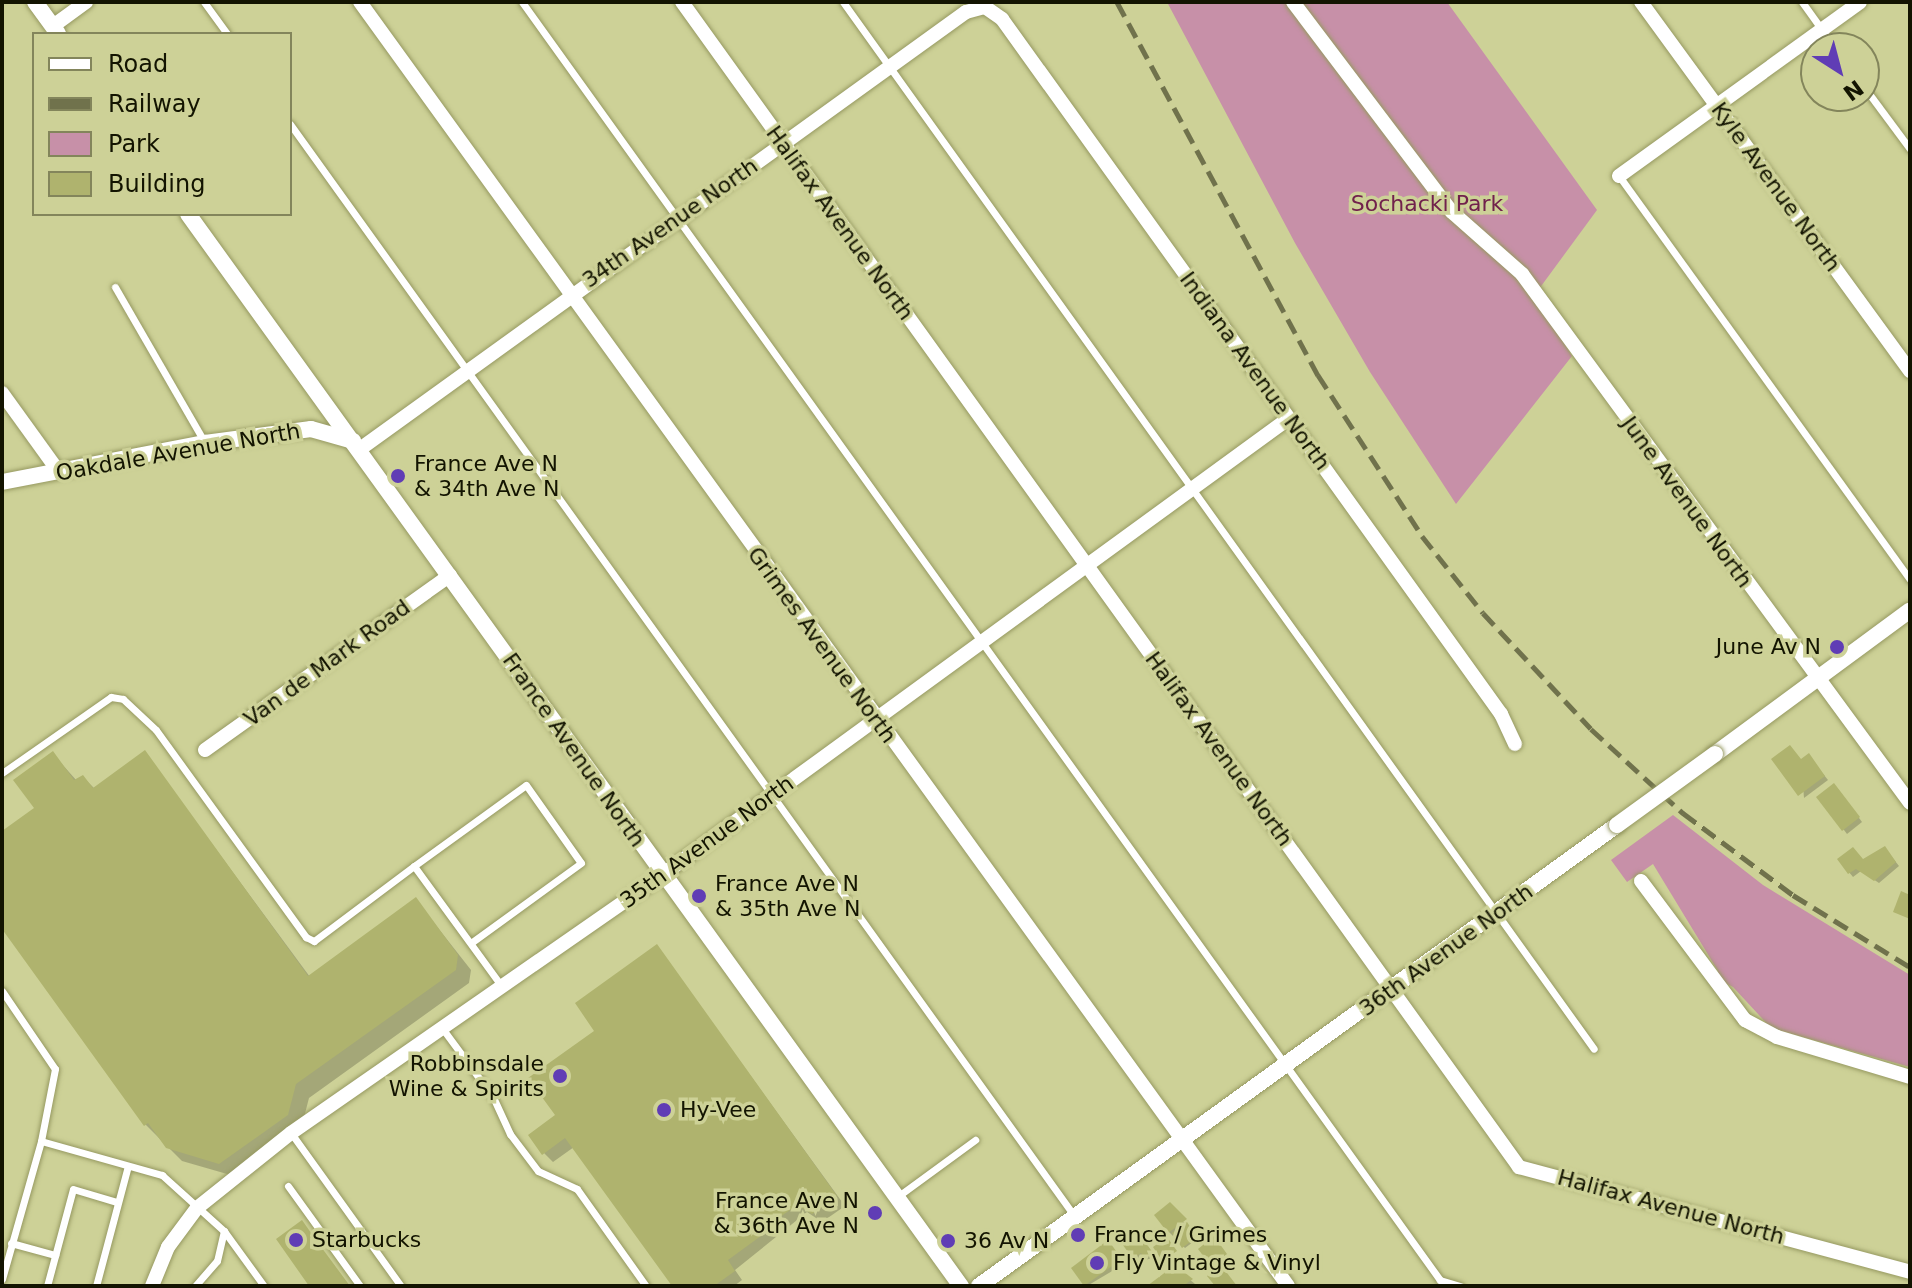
<!DOCTYPE html>
<style>
body{margin:0}
#map{position:relative;width:1912px;height:1288px;overflow:hidden;background:#cdd197;font-family:"DejaVu Sans",sans-serif}
div>[style]{position:absolute}
[style*='--x']{left:calc(var(--x)*1px);top:calc(var(--y)*1px);width:calc(var(--w)*1px);rotate:calc(var(--a)*1deg)}
.green>*{inset:0;background:#c790a8}
.shadow>*{inset:0;background:#0003}
.building>*{inset:0;background:#afb36e}
.roads{filter:drop-shadow(0 0 2px #969961) drop-shadow(0 0 2px #969961)}
.service>*{height:7px;margin:-3.5px;padding:0 3.5px;transform-origin:3.5px;border-radius:3.5px;background:#fff}
.minor>*{height:14px;margin:-7px;padding:0 7px;transform-origin:7px;border-radius:7px;background:#fff}
.tertiary>*{height:16px;margin:-8px;padding:0 8px;transform-origin:8px;border-radius:8px;background:#fff}
.rail>*{height:5px;margin-top:-2.5px;transform-origin:0;background:repeating-linear-gradient(90deg,#70724c 0 16px,transparent 0 24px)}
.bridges{filter:drop-shadow(0 0 2px #969961) drop-shadow(0 0 2px #969961)}
.tertiary-bridge>*{height:16px;margin:-8px;padding:0 8px;transform-origin:8px;border-radius:8px;background:#fff}
.dots>*{width:22px;height:22px;translate:-50% -50%;box-sizing:border-box;border:4px solid #cdd197;border-radius:50%}
span{translate:-50% -50%;white-space:nowrap;text-align:center;line-height:1.15;-webkit-text-stroke:7px #cdd197;paint-order:stroke}
.street-label{font-size:22px;color:#131401}
.park-label{font-size:22px;color:#71214c}
.poi-label{font-size:22px;color:#131401}
.left{translate:0 -50%;text-align:left}
.right{translate:-100% -50%;text-align:right}
.frame{position:absolute;inset:0;border:4px solid #131401;pointer-events:none}
.legend{position:absolute;left:32px;top:32px;width:260px;height:184px;box-sizing:border-box;background:#cdd197;border:2px solid #83855b;margin:0;padding:10px 14px;list-style:none;font-size:24px;color:#131401}
.legend li{display:flex;align-items:center;gap:16px;height:40px}
.legend b{width:40px;border:2px solid #83855b}
.north{position:absolute;left:1800px;top:32px;width:80px;height:80px;box-sizing:border-box;background:#cdd197;border:2px solid #83855b;border-radius:50%;rotate:144deg;font-size:22px;font-weight:700;line-height:32px;text-align:center;color:#131401}
.north::after{content:'';display:block;margin:auto;width:28px;height:36px;background:#603db5;clip-path:polygon(50% 0,100% 100%,50% 72%,0 100%)}
</style>
<div id="map">
<div class="green">
<i style="clip-path:polygon(1167px 2px,1447px 2px,1597px 210px,1539px 289px,1547px 316px,1572px 356px,1456px 504px,1370px 372px,1295px 243px)"></i>
<i style="clip-path:polygon(1673px 815px,1763px 885px,1910px 975px,1910px 1067px,1771px 1028px,1733px 987px,1716px 978px,1718px 971px,1653px 864px,1627px 882px,1611px 860px)"></i>
</div>
<div class="shadow">
<i style="clip-path:polygon(145px 753px,310px 977px,416px 900px,471px 970px,469px 983px,309px 1098px,301px 1129px,234px 1176px,182px 1161px,145px 1124px,2px 926px,2px 834px,36px 808px,53px 754px,77px 781px,83px 777px,95px 789px)"></i>
<i style="clip-path:polygon(1812px 760px,1828px 780px,1804px 798px,1801px 761px)"></i>
<i style="clip-path:polygon(1838px 789px,1862px 822px,1847px 834px,1819px 797px)"></i>
<i style="clip-path:polygon(1888px 852px,1899px 866px,1879px 883px,1861px 871px,1853px 877px,1839px 860px,1863px 861px)"></i>
<i style="clip-path:polygon(657px 947px,845px 1206px,822px 1222px,807px 1212px,735px 1270px,742px 1280px,734px 1286px,674px 1286px,574px 1147px,553px 1162px,544px 1153px,597px 1031px)"></i>
<i style="clip-path:polygon(1170px 1205px,1197px 1239px,1185px 1248px,1169px 1232px)"></i>
<i style="clip-path:polygon(1140px 1235px,1155px 1257px,1139px 1262px,1134px 1258px)"></i>
<i style="clip-path:polygon(1111px 1247px,1124px 1264px,1087px 1286px,1073px 1268px)"></i>
<i style="clip-path:polygon(1175px 1267px,1195px 1284px,1150px 1286px)"></i>
</div>
<div class="building">
<i style="clip-path:polygon(1790px 745px,1801px 759px,1809px 753px,1825px 776px,1798px 796px,1771px 759px)"></i>
<i style="clip-path:polygon(145px 750px,308px 976px,416px 897px,458px 955px,456px 970px,296px 1084px,288px 1115px,219px 1164px,166px 1148px,148px 1123px,144px 1126px,2px 929px,2px 831px,34px 808px,13px 780px,53px 751px,74px 780px,83px 775px,93px 788px)"></i>
<i style="clip-path:polygon(1834px 783px,1860px 817px,1842px 831px,1816px 797px)"></i>
<i style="clip-path:polygon(1885px 846px,1896px 862px,1874px 881px,1856px 869px,1848px 874px,1837px 859px,1853px 847px,1863px 859px)"></i>
<i style="clip-path:polygon(1901px 891px,1910px 895px,1910px 919px,1893px 912px)"></i>
<i style="clip-path:polygon(657px 944px,837px 1196px,812px 1214px,797px 1205px,773px 1222px,776px 1225px,728px 1260px,735px 1271px,714px 1286px,672px 1286px,565px 1138px,542px 1155px,528px 1135px,555px 1115px,528px 1078px,594px 1031px,575px 1003px)"></i>
<i style="clip-path:polygon(1170px 1202px,1187px 1219px,1168px 1233px,1154px 1215px)"></i>
<i style="clip-path:polygon(302px 1220px,316px 1240px,350px 1286px,309px 1286px,276px 1239px)"></i>
<i style="clip-path:polygon(1187px 1222px,1197px 1237px,1182px 1248px,1172px 1233px)"></i>
<i style="clip-path:polygon(1136px 1229px,1153px 1253px,1145px 1259px,1141px 1253px,1133px 1259px,1120px 1241px)"></i>
<i style="clip-path:polygon(1214px 1236px,1227px 1254px,1211px 1266px,1198px 1249px)"></i>
<i style="clip-path:polygon(1167px 1237px,1177px 1251px,1162px 1261px,1153px 1247px)"></i>
<i style="clip-path:polygon(1108px 1240px,1122px 1259px,1084px 1286px,1071px 1268px)"></i>
<i style="clip-path:polygon(1175px 1265px,1193px 1279px,1183px 1286px,1147px 1286px)"></i>
<i style="clip-path:polygon(1221px 1265px,1237px 1286px,1215px 1286px,1207px 1276px)"></i>
</div>
<div class="roads">
<div class="service">
<i style="--x:204;--y:2;--w:39;--a:54"></i>
<i style="--x:522;--y:2;--w:1574;--a:54.31"></i>
<i style="--x:1440;--y:1280;--w:21;--a:17"></i>
<i style="--x:843;--y:2;--w:1288;--a:54.35"></i>
<i style="--x:1802;--y:2;--w:57;--a:54.3"></i>
<i style="--x:1864;--y:87;--w:77;--a:53.4"></i>
<i style="--x:290;--y:124;--w:1346;--a:54.31"></i>
<i style="--x:1619;--y:176;--w:498;--a:54.2"></i>
<i style="--x:115;--y:287;--w:178;--a:60"></i>
<i style="--x:2;--y:773;--w:133;--a:-34.9"></i>
<i style="--x:111;--y:697;--w:12;--a:9"></i>
<i style="--x:123;--y:699;--w:45;--a:43.2"></i>
<i style="--x:156;--y:730;--w:256;--a:54.1"></i>
<i style="--x:306;--y:937;--w:9;--a:27"></i>
<i style="--x:314;--y:941;--w:125;--a:-36.9"></i>
<i style="--x:414;--y:866;--w:146;--a:53.9"></i>
<i style="--x:414;--y:866;--w:138;--a:-35.9"></i>
<i style="--x:526;--y:785;--w:95;--a:54.8"></i>
<i style="--x:581;--y:863;--w:136;--a:144"></i>
<i style="--x:2;--y:991;--w:94;--a:55.8"></i>
<i style="--x:55;--y:1069;--w:73;--a:101"></i>
<i style="--x:41;--y:1141;--w:126;--a:15.7"></i>
<i style="--x:162;--y:1175;--w:84;--a:42.1"></i>
<i style="--x:224;--y:1231;--w:68;--a:54"></i>
<i style="--x:442;--y:1028;--w:86;--a:53.5"></i>
<i style="--x:493;--y:1097;--w:41;--a:65.3"></i>
<i style="--x:510;--y:1134;--w:46;--a:52.9"></i>
<i style="--x:538;--y:1171;--w:43;--a:24.8"></i>
<i style="--x:577;--y:1189;--w:119;--a:54.6"></i>
<i style="--x:291;--y:1133;--w:188;--a:54.3"></i>
<i style="--x:288;--y:1186;--w:123;--a:54.2"></i>
<i style="--x:897;--y:1197;--w:97;--a:-36.2"></i>
<i style="--x:11;--y:1243;--w:46;--a:15.3"></i>
<i style="--x:2;--y:1279;--w:143;--a:-74.2"></i>
<i style="--x:47;--y:1286;--w:100;--a:-75"></i>
<i style="--x:73;--y:1189;--w:46;--a:16.5"></i>
<i style="--x:96;--y:1286;--w:124;--a:-75.1"></i>
<i style="--x:195;--y:1286;--w:33;--a:-49"></i>
<i style="--x:217;--y:1261;--w:31;--a:-77"></i>
</div>
<div class="minor">
<i style="--x:360;--y:2;--w:1584;--a:54.14"></i>
<i style="--x:682;--y:2;--w:1435;--a:54.3"></i>
<i style="--x:1519;--y:1167;--w:405;--a:15"></i>
<i style="--x:1293;--y:2;--w:263;--a:52.9"></i>
<i style="--x:1452;--y:212;--w:94;--a:41.5"></i>
<i style="--x:1522;--y:274;--w:656;--a:53.74"></i>
<i style="--x:1641;--y:2;--w:457;--a:53.9"></i>
<i style="--x:53;--y:26;--w:41;--a:-36"></i>
<i style="--x:1619;--y:176;--w:297;--a:-35.8"></i>
<i style="--x:2;--y:393;--w:97;--a:54.2"></i>
<i style="--x:360;--y:449;--w:747;--a:-35.8"></i>
<i style="--x:966;--y:12;--w:20;--a:-15"></i>
<i style="--x:985;--y:7;--w:21;--a:35"></i>
<i style="--x:1002;--y:19;--w:856;--a:54.32"></i>
<i style="--x:1501;--y:714;--w:33;--a:65"></i>
<i style="--x:205;--y:750;--w:301;--a:-35.5"></i>
<i style="--x:1641;--y:881;--w:174;--a:53.2"></i>
<i style="--x:1745;--y:1020;--w:36;--a:28"></i>
<i style="--x:1777;--y:1037;--w:139;--a:16.7"></i>
<i style="--x:152;--y:1286;--w:42;--a:-67.7"></i>
<i style="--x:168;--y:1247;--w:49;--a:-53.4"></i>
<i style="--x:197;--y:1208;--w:120;--a:-38.6"></i>
<i style="--x:291;--y:1133;--w:433;--a:-34.8"></i>
<i style="--x:647;--y:886;--w:793;--a:-36.08"></i>
</div>
<div class="tertiary">
<i style="--x:35;--y:2;--w:39;--a:54"></i>
<i style="--x:188;--y:214;--w:1322;--a:54.21"></i>
<i style="--x:2;--y:482;--w:207;--a:-10.9"></i>
<i style="--x:205;--y:443;--w:107;--a:-7.5"></i>
<i style="--x:311;--y:429;--w:44;--a:15.9"></i>
<i style="--x:1715;--y:754;--w:242;--a:-36.4"></i>
<i style="--x:979;--y:1286;--w:787;--a:-35.85"></i>
</div>
</div>
<div class="rail">
<i style="--x:1117;--y:2;--w:424;--a:61.7"></i>
<i style="--x:1318;--y:375;--w:192;--a:57.1"></i>
<i style="--x:1422;--y:536;--w:98;--a:51.6"></i>
<i style="--x:1483;--y:613;--w:158;--a:47"></i>
<i style="--x:1591;--y:729;--w:125;--a:42.4"></i>
<i style="--x:1683;--y:813;--w:137;--a:36.7"></i>
<i style="--x:1793;--y:895;--w:137;--a:31.6"></i>
</div>
<div class="bridges">
<div class="tertiary-bridge">
<i style="--x:1617;--y:825;--w:121;--a:-35.9"></i>
</div>
</div>
<div class="dots">
<i style="left:398px;top:476px;background:#603db5"></i>
<i style="left:1837px;top:647px;background:#603db5"></i>
<i style="left:699px;top:896px;background:#603db5"></i>
<i style="left:560px;top:1076px;background:#603db5"></i>
<i style="left:664px;top:1110px;background:#603db5"></i>
<i style="left:875px;top:1213px;background:#603db5"></i>
<i style="left:1078px;top:1235px;background:#603db5"></i>
<i style="left:296px;top:1240px;background:#603db5"></i>
<i style="left:948px;top:1241px;background:#603db5"></i>
<i style="left:1097px;top:1263px;background:#603db5"></i>
</div>
<div class="street-label">
<span style="left:1776px;top:187px;rotate:54deg">Kyle Avenue North</span>
<span style="left:670px;top:223px;rotate:-35deg">34th Avenue North</span>
<span style="left:840px;top:223px;rotate:54deg">Halifax Avenue North</span>
<span style="left:1255px;top:371px;rotate:54deg">Indiana Avenue North</span>
<span style="left:178px;top:452px;rotate:-10deg">Oakdale Avenue North</span>
<span style="left:1687px;top:502px;rotate:54deg">June Avenue North</span>
<span style="left:822px;top:645px;rotate:54deg">Grimes Avenue North</span>
<span style="left:327px;top:663px;rotate:-36deg">Van de Mark Road</span>
<span style="left:1219px;top:749px;rotate:54deg">Halifax Avenue North</span>
<span style="left:574px;top:750px;rotate:55deg">France Avenue North</span>
<span style="left:707px;top:842px;rotate:-36deg">35th Avenue North</span>
<span style="left:1446px;top:950px;rotate:-36deg">36th Avenue North</span>
<span style="left:1671px;top:1207px;rotate:15deg">Halifax Avenue North</span>
</div>
<div class="park-label">
<span style="left:1427px;top:204px">Sochacki Park</span>
</div>
<div class="poi-label">
<span class="left" style="left:414px;top:476px">France Ave N<br>&amp; 34th Ave N</span>
<span class="right" style="left:1821px;top:647px">June Av N</span>
<span class="left" style="left:715px;top:896px">France Ave N<br>&amp; 35th Ave N</span>
<span class="right" style="left:544px;top:1076px">Robbinsdale<br>Wine &amp; Spirits</span>
<span class="left" style="left:680px;top:1110px">Hy-Vee</span>
<span class="right" style="left:859px;top:1213px">France Ave N<br>&amp; 36th Ave N</span>
<span class="left" style="left:1094px;top:1235px">France / Grimes</span>
<span class="left" style="left:312px;top:1240px">Starbucks</span>
<span class="left" style="left:964px;top:1241px">36 Av N</span>
<span class="left" style="left:1113px;top:1263px">Fly Vintage &amp; Vinyl</span>
</div>
<div class="frame"></div>
<ul class="legend">
<li><b style="height:10px;background:#fff"></b>Road</li>
<li><b style="height:10px;background:#70724c"></b>Railway</li>
<li><b style="height:22px;background:#c790a8"></b>Park</li>
<li><b style="height:22px;background:#afb36e"></b>Building</li>
</ul>
<div class="north">N</div>
</div>
